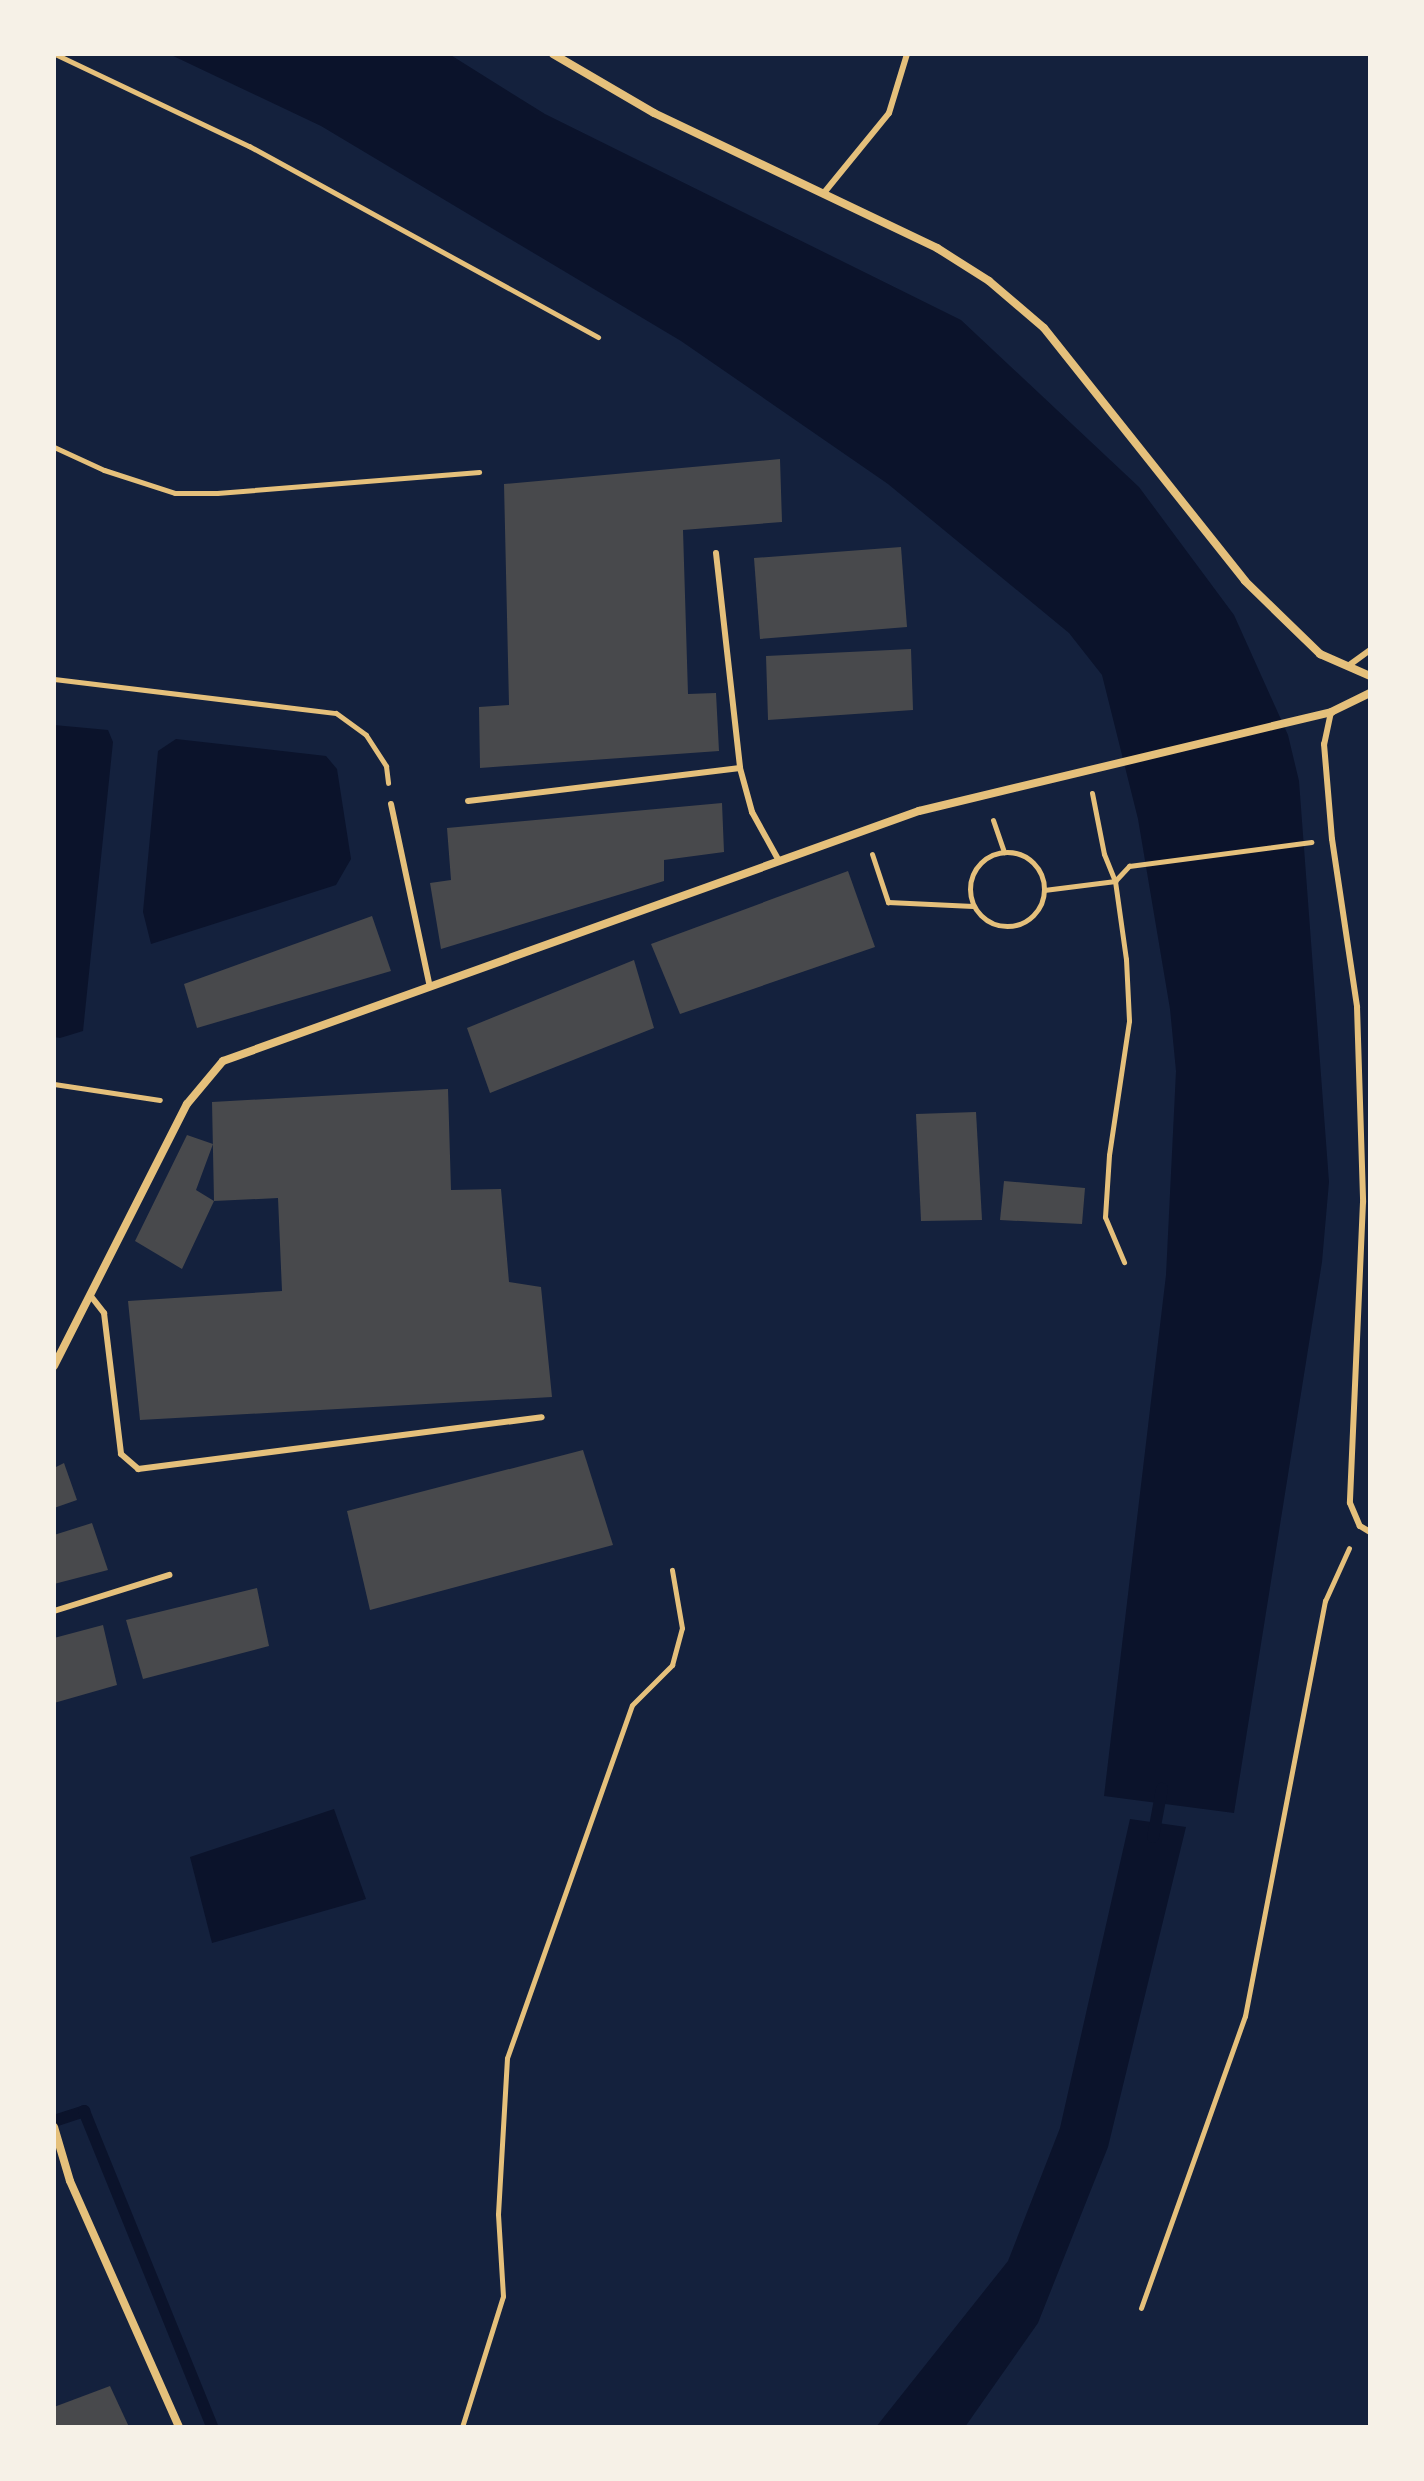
<!DOCTYPE html>
<style>
body{margin:0}
#map{position:relative;width:1424px;height:2481px;overflow:hidden;background:#14213d;font-family:Montserrat,sans-serif}
div>[style]{position:absolute}
[style*='--x']{left:calc(var(--x)*1px);top:calc(var(--y)*1px);width:calc(var(--w)*1px);rotate:calc(var(--a)*1deg)}
.water>*{inset:0;background:#0b132b}
.stream>*{height:12px;margin:-6px;padding:0 6px;transform-origin:6px;border-radius:6px;background:#0b132b}
.building>*{inset:0;background:#48494c}
.path>*{height:5px;margin:-2.5px;padding:0 2.5px;transform-origin:2.5px;border-radius:2.5px;background:#e5c07b}
.path>.ring{margin:-2.5px;padding:0;box-sizing:content-box;background:none;border:5px solid #e5c07b;border-radius:50%}
.service>*{height:6px;margin:-3px;padding:0 3px;transform-origin:3px;border-radius:3px;background:#e5c07b}
.minor>*{height:8px;margin:-4px;padding:0 4px;transform-origin:4px;border-radius:4px;background:#e5c07b}
span{translate:-50% -50%;white-space:nowrap;text-align:center;line-height:1.15;-webkit-text-stroke:6px #f6f1e7;paint-order:stroke}
.frame{position:absolute;inset:0;border:56px solid #f6f1e7;pointer-events:none}
</style>
<div id="map">
<div class="water">
<i style="clip-path:polygon(169px 54px,449px 54px,545px 114px,961px 320px,1139px 487px,1234px 615px,1288px 735px,1299px 781px,1329px 1182px,1322px 1262px,1234px 1813px,1104px 1796px,1166px 1275px,1176px 1071px,1170px 1009px,1138px 819px,1102px 675px,1069px 633px,888px 484px,681px 341px,321px 126px)"></i>
<i style="clip-path:polygon(54px 725px,108px 730px,113px 742px,83px 1031px,60px 1038px,54px 1037px)"></i>
<i style="clip-path:polygon(176px 739px,326px 756px,337px 769px,351px 859px,336px 885px,151px 944px,143px 912px,158px 751px)"></i>
<i style="clip-path:polygon(334px 1809px,366px 1899px,212px 1943px,190px 1857px)"></i>
<i style="clip-path:polygon(1130px 1819px,1186px 1827px,1108px 2147px,1038px 2323px,965px 2427px,876px 2427px,1008px 2261px,1060px 2128px)"></i>
</div>
<div class="stream">
<i style="--x:1153;--y:1837;--w:49;--a:-79.4"></i>
<i style="--x:54;--y:2121;--w:32;--a:-18"></i>
<i style="--x:84;--y:2111;--w:341;--a:67.9"></i>
</div>
<div class="building">
<i style="clip-path:polygon(780px 459px,782px 522px,683px 530px,688px 694px,716px 693px,719px 751px,480px 768px,479px 707px,509px 705px,504px 484px)"></i>
<i style="clip-path:polygon(901px 547px,907px 627px,760px 639px,754px 558px)"></i>
<i style="clip-path:polygon(911px 649px,913px 710px,768px 720px,766px 656px)"></i>
<i style="clip-path:polygon(722px 803px,724px 852px,664px 860px,664px 881px,441px 949px,430px 883px,451px 880px,447px 828px)"></i>
<i style="clip-path:polygon(848px 871px,875px 947px,680px 1014px,651px 944px)"></i>
<i style="clip-path:polygon(372px 916px,391px 971px,197px 1028px,184px 984px)"></i>
<i style="clip-path:polygon(634px 960px,654px 1028px,490px 1093px,467px 1028px)"></i>
<i style="clip-path:polygon(448px 1089px,451px 1190px,501px 1189px,509px 1282px,541px 1287px,552px 1397px,140px 1420px,128px 1301px,282px 1291px,278px 1198px,214px 1201px,212px 1102px)"></i>
<i style="clip-path:polygon(976px 1112px,982px 1220px,921px 1221px,916px 1114px)"></i>
<i style="clip-path:polygon(187px 1135px,213px 1144px,196px 1190px,214px 1201px,182px 1269px,135px 1241px)"></i>
<i style="clip-path:polygon(1004px 1181px,1085px 1188px,1082px 1224px,1000px 1220px)"></i>
<i style="clip-path:polygon(583px 1450px,613px 1545px,370px 1610px,347px 1511px)"></i>
<i style="clip-path:polygon(64px 1463px,77px 1500px,54px 1508px,54px 1468px)"></i>
<i style="clip-path:polygon(92px 1523px,108px 1570px,54px 1584px,54px 1535px)"></i>
<i style="clip-path:polygon(257px 1588px,269px 1646px,143px 1679px,126px 1620px)"></i>
<i style="clip-path:polygon(103px 1625px,117px 1685px,54px 1703px,54px 1638px)"></i>
<i style="clip-path:polygon(110px 2386px,129px 2427px,54px 2427px,54px 2407px)"></i>
</div>
<div class="path">
<i style="--x:55;--y:54;--w:215;--a:25.4"></i>
<i style="--x:249;--y:146;--w:398;--a:28.7"></i>
<i style="--x:54;--y:447;--w:55;--a:24.7"></i>
<i style="--x:104;--y:470;--w:75;--a:17.9"></i>
<i style="--x:175;--y:493;--w:42;--a:0"></i>
<i style="--x:217;--y:493;--w:263;--a:-4.6"></i>
<i style="--x:54;--y:679;--w:284;--a:6.9"></i>
<i style="--x:336;--y:713;--w:37;--a:36"></i>
<i style="--x:366;--y:735;--w:37;--a:57"></i>
<i style="--x:386;--y:766;--w:17;--a:83"></i>
<i style="--x:1092;--y:793;--w:62;--a:78.9"></i>
<i style="--x:1104;--y:854;--w:29;--a:68"></i>
<i style="--x:1115;--y:881;--w:79;--a:82"></i>
<i style="--x:1126;--y:959;--w:62;--a:87.2"></i>
<i style="--x:1129;--y:1021;--w:135;--a:98.5"></i>
<i style="--x:1109;--y:1155;--w:62;--a:93.7"></i>
<i style="--x:1105;--y:1217;--w:49;--a:67.1"></i>
<i style="--x:993;--y:820;--w:34;--a:71"></i>
<i class="ring" style="left:970px;top:852px;width:69px;height:69px"></i>
<i style="--x:872;--y:854;--w:51;--a:71.6"></i>
<i style="--x:888;--y:902;--w:85;--a:2.7"></i>
<i style="--x:1044;--y:890;--w:72;--a:-7.2"></i>
<i style="--x:1115;--y:881;--w:21;--a:-47"></i>
<i style="--x:1129;--y:866;--w:184;--a:-7.5"></i>
<i style="--x:54;--y:1084;--w:107;--a:8.6"></i>
<i style="--x:1141;--y:2308;--w:310;--a:-70.4"></i>
<i style="--x:1245;--y:2016;--w:423;--a:-79.1"></i>
<i style="--x:1325;--y:1601;--w:58;--a:-65.6"></i>
<i style="--x:462;--y:2427;--w:137;--a:-72.6"></i>
<i style="--x:503;--y:2296;--w:82;--a:-93.5"></i>
<i style="--x:498;--y:2214;--w:156;--a:-86.7"></i>
<i style="--x:507;--y:2058;--w:374;--a:-70.5"></i>
<i style="--x:632;--y:1705;--w:57;--a:-45"></i>
<i style="--x:672;--y:1665;--w:38;--a:-75"></i>
<i style="--x:682;--y:1628;--w:59;--a:-99.8"></i>
</div>
<div class="service">
<i style="--x:823;--y:194;--w:104;--a:-50.8"></i>
<i style="--x:889;--y:113;--w:62;--a:-73"></i>
<i style="--x:716;--y:553;--w:216;--a:83.6"></i>
<i style="--x:740;--y:768;--w:46;--a:74.7"></i>
<i style="--x:752;--y:812;--w:56;--a:61.1"></i>
<i style="--x:1348;--y:666;--w:27;--a:-36"></i>
<i style="--x:1331;--y:712;--w:33;--a:102"></i>
<i style="--x:1324;--y:744;--w:95;--a:85.2"></i>
<i style="--x:1332;--y:839;--w:170;--a:81.5"></i>
<i style="--x:1357;--y:1007;--w:195;--a:88.2"></i>
<i style="--x:1363;--y:1202;--w:301;--a:92.5"></i>
<i style="--x:1350;--y:1503;--w:25;--a:67"></i>
<i style="--x:1360;--y:1526;--w:12;--a:31"></i>
<i style="--x:468;--y:801;--w:274;--a:-6.9"></i>
<i style="--x:391;--y:804;--w:187;--a:78"></i>
<i style="--x:90;--y:1295;--w:23;--a:52"></i>
<i style="--x:104;--y:1313;--w:142;--a:83.1"></i>
<i style="--x:121;--y:1454;--w:23;--a:41"></i>
<i style="--x:138;--y:1469;--w:407;--a:-7.3"></i>
<i style="--x:54;--y:1611;--w:121;--a:-17.4"></i>
</div>
<div class="minor">
<i style="--x:553;--y:54;--w:117;--a:30.3"></i>
<i style="--x:654;--y:113;--w:314;--a:25.5"></i>
<i style="--x:937;--y:248;--w:62;--a:32.4"></i>
<i style="--x:989;--y:281;--w:72;--a:40.5"></i>
<i style="--x:1044;--y:328;--w:323;--a:51.5"></i>
<i style="--x:1245;--y:581;--w:105;--a:44.2"></i>
<i style="--x:1320;--y:654;--w:55;--a:23.7"></i>
<i style="--x:54;--y:1366;--w:294;--a:-63.1"></i>
<i style="--x:187;--y:1104;--w:56;--a:-50.1"></i>
<i style="--x:223;--y:1061;--w:740;--a:-19.76"></i>
<i style="--x:919;--y:811;--w:424;--a:-13.5"></i>
<i style="--x:1331;--y:712;--w:43;--a:-26"></i>
<i style="--x:54;--y:2127;--w:56;--a:73.5"></i>
<i style="--x:70;--y:2181;--w:269;--a:66.1"></i>
</div>
<div class="frame"></div>
</div>
